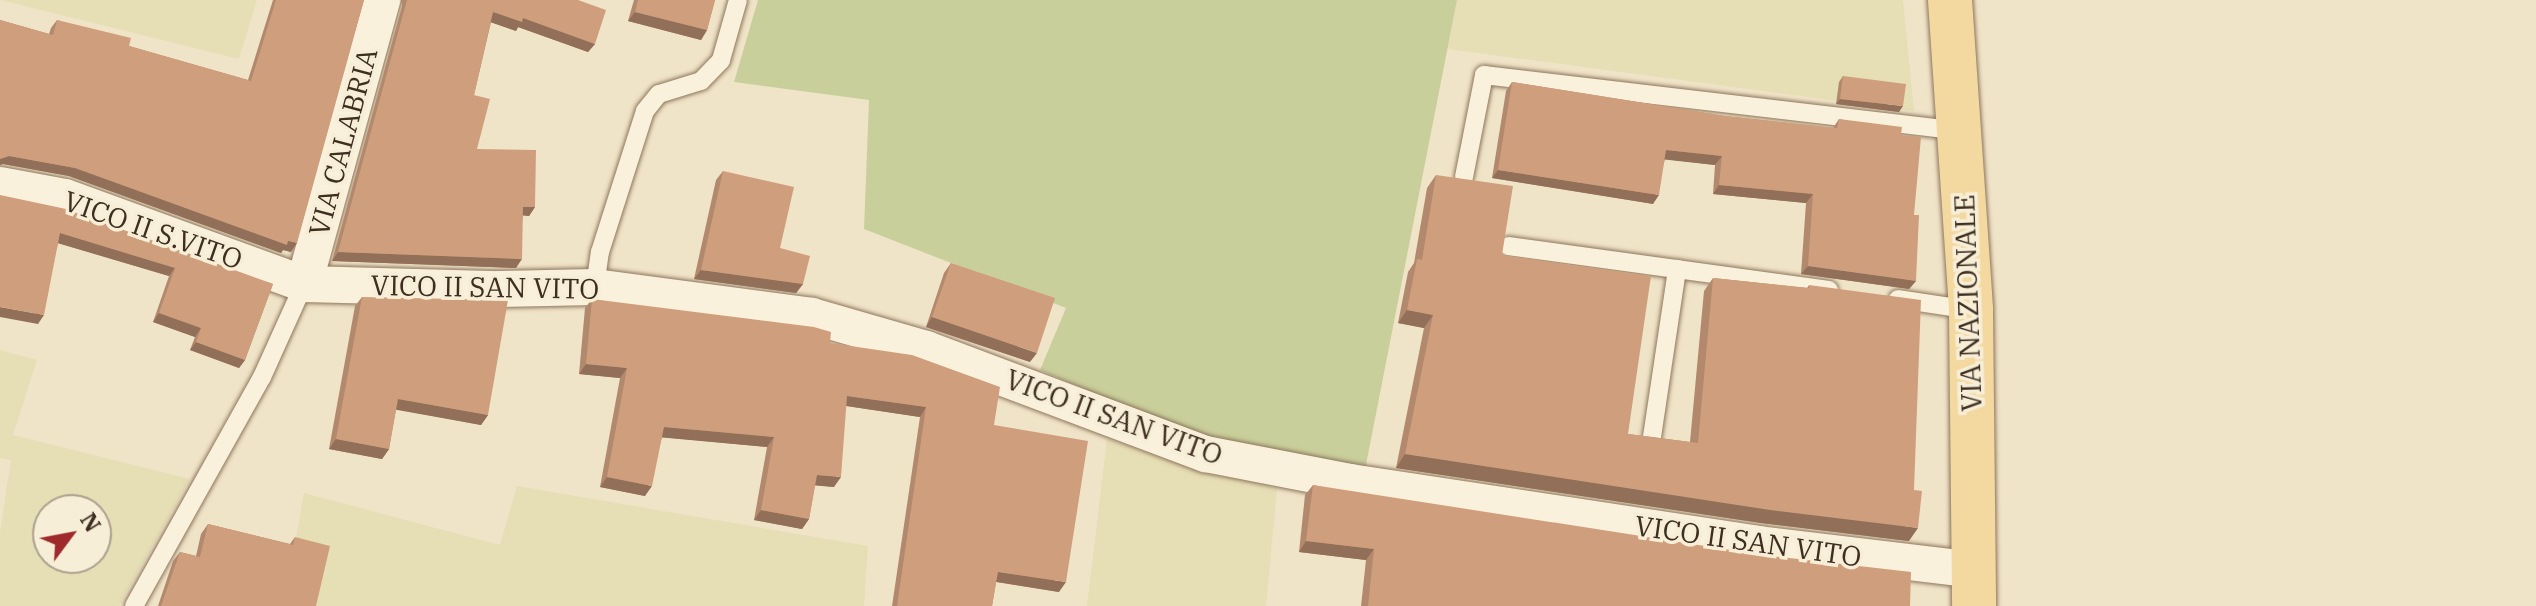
<!DOCTYPE html>
<style>
body{margin:0}
#map{position:relative;width:2536px;height:606px;overflow:hidden;background:#f0e4c8;font-family:"IBM Plex Serif",serif}
div>[style]{position:absolute}
[style*='--x']{left:calc(var(--x)*1px);top:calc(var(--y)*1px);width:calc(var(--w)*1px);rotate:calc(var(--a)*1deg)}
.farmland>*{inset:0;background:#e6deb5}
.green>*{inset:0;background:#c9cf9b}
.roads{filter:drop-shadow(0 0 2px #8d765c) drop-shadow(0 0 2px #8d765c)}
.lane>*{height:18px;margin:-9px;padding:0 9px;transform-origin:9px;border-radius:9px;background:#faf1dc}
.street>*{height:36px;margin:-18px;padding:0 18px;transform-origin:18px;border-radius:18px;background:#faf1dc}
.primary>*{height:44px;margin:-22px;padding:0 22px;transform-origin:22px;border-radius:22px;background:#f3d9a0}
.wall>*{inset:0;background:#b2896c}
.shaded-wall>*{inset:0;background:#916f58}
.building>*{inset:0;background:#cf9f7d}
span{translate:-50% -50%;white-space:nowrap;text-align:center;line-height:1.15;-webkit-text-stroke:7px #f7eed8;paint-order:stroke}
.street-label{font-size:28px;color:#3d2e20}
.north{position:absolute;left:32px;top:494px;width:80px;height:80px;box-sizing:border-box;background:#f7eed8;border:2px solid #ada18e;border-radius:50%;rotate:58deg;font-size:22px;font-weight:700;line-height:32px;text-align:center;color:#3d2e20}
.north::after{content:'';display:block;margin:auto;width:28px;height:36px;background:#9e2a2b;clip-path:polygon(50% 0,100% 100%,50% 72%,0 100%)}
</style>
<div id="map">
<div class="farmland">
<i style="clip-path:polygon(0 0,257px 0,239px 59px)"></i>
<i style="clip-path:polygon(1457px 0,1903px 0,1914px 111px,1448px 49px)"></i>
<i style="clip-path:polygon(evenodd,0 350px,37px 360px,13px 435px,190px 479px,119px 606px,0 606px,0 532px,11px 460px,0 458px,0 350px,48px 510px,96px 510px,96px 558px,48px 558px,48px 510px)"></i>
<i style="clip-path:polygon(1107px 439px,1277px 489px,1266px 606px,1087px 606px)"></i>
<i style="clip-path:polygon(517px 486px,868px 546px,864px 606px,284px 606px,304px 493px,500px 545px)"></i>
</div>
<div class="green">
<i style="clip-path:polygon(758px 0,1457px 0,1365px 470px,1206px 440px,1040px 370px,1066px 308px,864px 229px,869px 100px,734px 82px)"></i>
</div>
<div class="roads">
<div class="lane">
<i style="--x:1464;--y:177;--w:104;--a:-78.9"></i>
<i style="--x:1484;--y:75;--w:479;--a:6.7"></i>
<i style="--x:1508;--y:246;--w:324;--a:7.8"></i>
<i style="--x:595;--y:287;--w:35;--a:-82"></i>
<i style="--x:600;--y:252;--w:148;--a:-72.3"></i>
<i style="--x:645;--y:111;--w:22;--a:-51"></i>
<i style="--x:659;--y:94;--w:44;--a:-17.2"></i>
<i style="--x:701;--y:81;--w:29;--a:-46"></i>
<i style="--x:721;--y:60;--w:62;--a:-74.2"></i>
<i style="--x:1898;--y:299;--w:74;--a:8.6"></i>
<i style="--x:1652;--y:437;--w:170;--a:-81.5"></i>
<i style="--x:134;--y:606;--w:262;--a:-60.8"></i>
<i style="--x:262;--y:377;--w:102;--a:-65.7"></i>
</div>
<div class="street">
<i style="--x:0;--y:185;--w:66;--a:10.5"></i>
<i style="--x:65;--y:197;--w:254;--a:20"></i>
<i style="--x:304;--y:284;--w:196;--a:1.5"></i>
<i style="--x:500;--y:289;--w:95;--a:-1.2"></i>
<i style="--x:595;--y:287;--w:219;--a:7.6"></i>
<i style="--x:812;--y:316;--w:119;--a:16.1"></i>
<i style="--x:926;--y:349;--w:299;--a:20.6"></i>
<i style="--x:1206;--y:454;--w:147;--a:11"></i>
<i style="--x:1350;--y:482;--w:413;--a:8.6"></i>
<i style="--x:1758;--y:544;--w:219;--a:6.8"></i>
<i style="--x:304;--y:284;--w:295;--a:-74.6"></i>
</div>
<div class="primary">
<i style="--x:1950;--y:0;--w:311;--a:86.1"></i>
<i style="--x:1971;--y:310;--w:296;--a:89.4"></i>
</div>
</div>
<div class="wall">
<i style="clip-path:polygon(273px 0,364px 0,291px 252px,283px 250px,281px 253px,69px 176px,3px 164px,0 165px,0 20px,49px 34px,51px 28px,57px 20px,129px 46px,248px 80px)"></i>
<i style="clip-path:polygon(401px 0,578px 0,595px 44px,588px 52px,518px 27px,516px 31px,491px 22px,474px 95px,477px 149px,535px 207px,529px 216px,523px 215px,516px 268px,332px 261px,402px 6px)"></i>
<i style="clip-path:polygon(634px 0,715px 0,707px 30px,701px 40px,628px 21px)"></i>
<i style="clip-path:polygon(1843px 76px,1899px 112px,1836px 104px,1839px 82px)"></i>
<i style="clip-path:polygon(1512px 82px,1725px 116px,1833px 128px,1839px 119px,1901px 135px,1914px 215px,1916px 281px,1909px 289px,1801px 274px,1806px 203px,1713px 194px,1715px 165px,1665px 159px,1653px 204px,1492px 178px,1506px 91px)"></i>
<i style="clip-path:polygon(723px 171px,780px 248px,803px 284px,796px 293px,694px 279px,716px 180px)"></i>
<i style="clip-path:polygon(1436px 175px,1502px 255px,1628px 434px,1690px 442px,1704px 291px,1713px 278px,1807px 288px,1809px 285px,1909px 541px,1761px 523px,1396px 468px,1424px 328px,1398px 323px,1408px 272px,1414px 263px,1427px 188px)"></i>
<i style="clip-path:polygon(2px 197px,273px 284px,245px 360px,239px 368px,190px 350px,195px 337px,153px 322px,169px 276px,58px 243px,38px 324px)"></i>
<i style="clip-path:polygon(951px 263px,1030px 362px,926px 327px,944px 273px)"></i>
<i style="clip-path:polygon(362px 297px,488px 415px,481px 425px,396px 409px,389px 449px,382px 459px,329px 449px,355px 306px)"></i>
<i style="clip-path:polygon(592px 299px,830px 343px,994px 425px,1059px 592px,996px 582px,992px 606px,892px 606px,920px 417px,846px 406px,834px 487px,815px 485px,809px 519px,802px 529px,754px 520px,767px 447px,662px 437px,645px 496px,600px 487px,620px 378px,579px 374px,585px 308px)"></i>
<i style="clip-path:polygon(1313px 485px,1910px 606px,1361px 606px,1366px 560px,1299px 552px,1305px 495px)"></i>
<i style="clip-path:polygon(208px 524px,290px 544px,295px 537px,316px 606px,158px 606px,173px 561px,180px 552px,196px 556px,201px 534px)"></i>
</div>
<div class="shaded-wall">
<i style="clip-path:polygon(493px 12px,523px 18px,595px 44px,588px 52px,518px 27px,516px 31px,487px 21px)"></i>
<i style="clip-path:polygon(635px 12px,707px 30px,701px 40px,628px 21px)"></i>
<i style="clip-path:polygon(1840px 99px,1903px 106px,1899px 112px,1836px 104px)"></i>
<i style="clip-path:polygon(1666px 150px,1722px 156px,1715px 165px,1660px 159px)"></i>
<i style="clip-path:polygon(9px 156px,75px 168px,297px 243px,291px 252px,283px 250px,281px 253px,69px 176px,3px 164px,0 165px,0 159px)"></i>
<i style="clip-path:polygon(1498px 170px,1659px 195px,1653px 204px,1492px 178px)"></i>
<i style="clip-path:polygon(1719px 185px,1813px 194px,1806px 203px,1713px 194px)"></i>
<i style="clip-path:polygon(523px 207px,535px 207px,529px 216px,517px 215px)"></i>
<i style="clip-path:polygon(60px 233px,175px 268px,169px 276px,54px 242px)"></i>
<i style="clip-path:polygon(338px 252px,522px 259px,516px 268px,332px 261px)"></i>
<i style="clip-path:polygon(1808px 266px,1916px 281px,1909px 289px,1801px 274px)"></i>
<i style="clip-path:polygon(701px 270px,803px 284px,796px 293px,694px 279px)"></i>
<i style="clip-path:polygon(0 307px,44px 315px,38px 324px,0 317px)"></i>
<i style="clip-path:polygon(1407px 310px,1433px 315px,1424px 328px,1398px 323px)"></i>
<i style="clip-path:polygon(159px 313px,201px 328px,195px 337px,153px 322px)"></i>
<i style="clip-path:polygon(932px 317px,1037px 353px,1030px 362px,926px 327px)"></i>
<i style="clip-path:polygon(196px 342px,245px 360px,239px 368px,190px 350px)"></i>
<i style="clip-path:polygon(586px 364px,627px 368px,620px 378px,579px 374px)"></i>
<i style="clip-path:polygon(847px 396px,926px 407px,920px 417px,840px 405px)"></i>
<i style="clip-path:polygon(398px 399px,488px 415px,481px 425px,392px 409px)"></i>
<i style="clip-path:polygon(664px 427px,774px 437px,767px 447px,657px 437px)"></i>
<i style="clip-path:polygon(336px 439px,389px 449px,382px 459px,329px 449px)"></i>
<i style="clip-path:polygon(1405px 454px,1918px 528px,1909px 541px,1761px 523px,1396px 468px)"></i>
<i style="clip-path:polygon(817px 475px,841px 477px,834px 487px,810px 485px)"></i>
<i style="clip-path:polygon(607px 477px,652px 486px,645px 496px,600px 487px)"></i>
<i style="clip-path:polygon(761px 510px,809px 519px,802px 529px,754px 520px)"></i>
<i style="clip-path:polygon(1306px 541px,1374px 549px,1366px 560px,1299px 552px)"></i>
<i style="clip-path:polygon(998px 572px,1066px 582px,1059px 592px,991px 581px)"></i>
</div>
<div class="building">
<i style="clip-path:polygon(276px 0,364px 0,297px 243px,288px 241px,287px 245px,75px 168px,9px 156px,0 159px,0 20px,53px 35px,57px 20px,131px 38px,129px 46px,251px 81px)"></i>
<i style="clip-path:polygon(407px 0,578px 0,606px 10px,595px 44px,523px 18px,522px 22px,493px 12px,474px 95px,490px 99px,477px 149px,536px 150px,535px 207px,523px 207px,522px 259px,338px 252px)"></i>
<i style="clip-path:polygon(638px 0,715px 0,707px 30px,635px 12px)"></i>
<i style="clip-path:polygon(1843px 76px,1906px 84px,1903px 106px,1840px 99px)"></i>
<i style="clip-path:polygon(1512px 82px,1725px 116px,1837px 128px,1839px 119px,1902px 127px,1901px 135px,1921px 137px,1914px 215px,1919px 215px,1916px 281px,1808px 266px,1813px 194px,1719px 185px,1722px 156px,1666px 150px,1659px 195px,1498px 170px)"></i>
<i style="clip-path:polygon(723px 171px,794px 187px,780px 248px,810px 256px,803px 284px,701px 270px)"></i>
<i style="clip-path:polygon(1436px 175px,1513px 186px,1502px 255px,1651px 276px,1628px 434px,1698px 443px,1713px 278px,1809px 288px,1809px 285px,1921px 300px,1914px 490px,1922px 491px,1918px 528px,1770px 510px,1405px 454px,1433px 315px,1407px 310px,1417px 259px,1422px 260px)"></i>
<i style="clip-path:polygon(0 195px,66px 209px,273px 284px,245px 360px,196px 342px,201px 328px,159px 313px,175px 268px,60px 233px,44px 315px,0 307px)"></i>
<i style="clip-path:polygon(951px 263px,1055px 298px,1037px 353px,932px 317px)"></i>
<i style="clip-path:polygon(362px 297px,508px 300px,488px 415px,398px 399px,389px 449px,336px 439px)"></i>
<i style="clip-path:polygon(592px 299px,814px 327px,831px 332px,830px 343px,912px 355px,1000px 387px,994px 425px,1088px 441px,1066px 582px,998px 572px,992px 606px,897px 606px,926px 407px,847px 396px,841px 477px,817px 475px,809px 519px,761px 510px,774px 437px,664px 427px,652px 486px,607px 477px,627px 368px,586px 364px)"></i>
<i style="clip-path:polygon(1313px 485px,1763px 555px,1911px 572px,1910px 606px,1368px 606px,1374px 549px,1306px 541px)"></i>
<i style="clip-path:polygon(208px 524px,293px 545px,295px 537px,330px 546px,316px 606px,161px 606px,180px 552px,200px 557px)"></i>
</div>
<div class="street-label">
<span style="left:343px;top:142px;rotate:-75deg">VIA CALABRIA</span>
<span style="left:153px;top:230px;rotate:19deg">VICO II S.VITO</span>
<span style="left:485px;top:287px;rotate:1deg">VICO II SAN VITO</span>
<span style="left:1968px;top:303px;rotate:-92deg">VIA NAZIONALE</span>
<span style="left:1114px;top:417px;rotate:20deg">VICO II SAN VITO</span>
<span style="left:1748px;top:541px;rotate:8deg">VICO II SAN VITO</span>
</div>
<div class="north">N</div>
</div>
